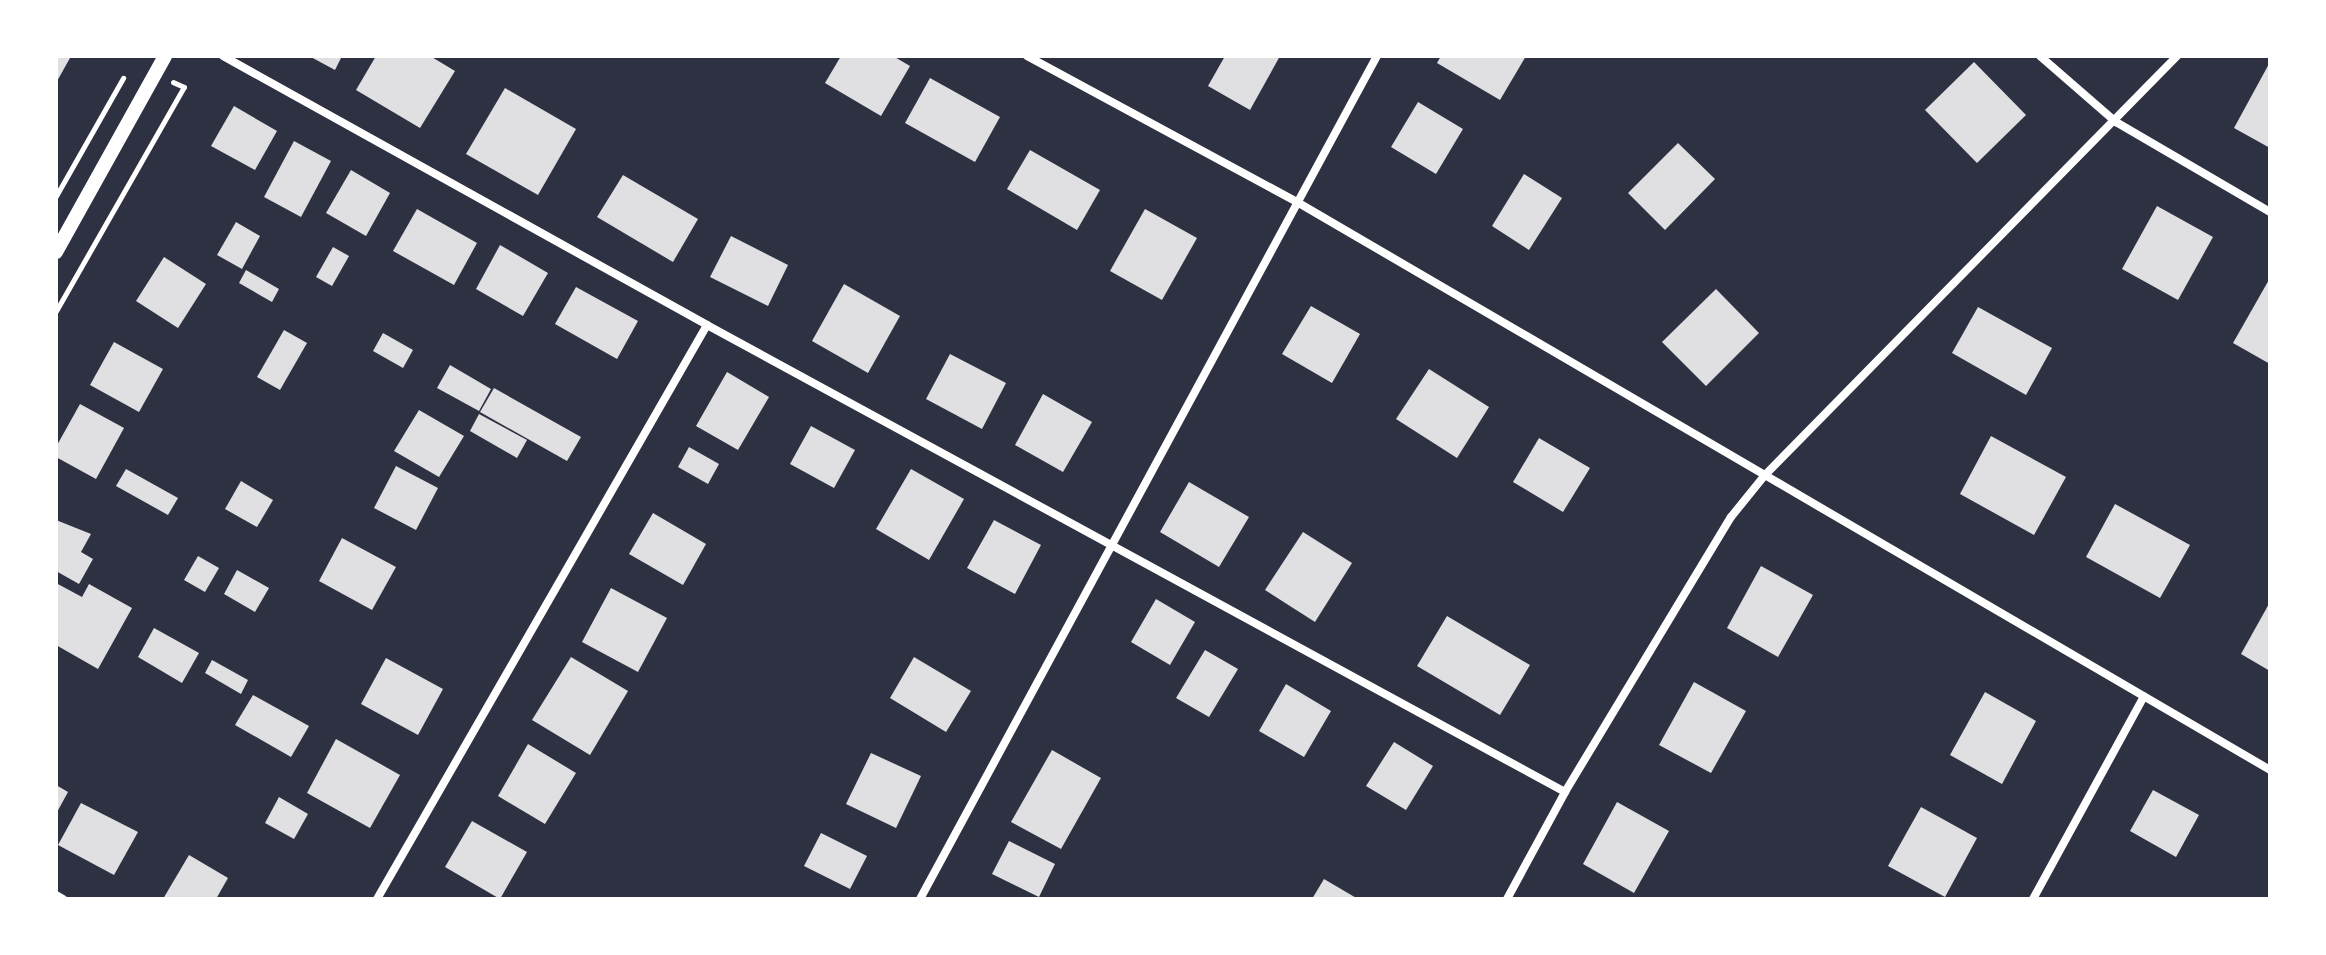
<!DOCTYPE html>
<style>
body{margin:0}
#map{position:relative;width:2326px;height:955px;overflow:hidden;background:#2d3142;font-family:Ubuntu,sans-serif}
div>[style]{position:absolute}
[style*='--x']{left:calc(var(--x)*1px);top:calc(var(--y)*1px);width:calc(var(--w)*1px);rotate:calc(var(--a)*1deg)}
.building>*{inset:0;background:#e0e0e3}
.path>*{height:5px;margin:-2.5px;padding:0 2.5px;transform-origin:2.5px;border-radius:2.5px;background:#fff}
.minor>*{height:8px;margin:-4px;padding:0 4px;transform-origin:4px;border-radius:4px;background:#fff}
.tertiary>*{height:14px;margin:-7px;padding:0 7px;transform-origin:7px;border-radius:7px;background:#fff}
span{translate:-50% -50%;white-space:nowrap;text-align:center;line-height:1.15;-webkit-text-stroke:6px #fff;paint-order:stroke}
.frame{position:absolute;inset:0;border:58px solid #fff;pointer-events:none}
</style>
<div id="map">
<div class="building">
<i style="clip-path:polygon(56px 56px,70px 58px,56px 83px)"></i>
<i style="clip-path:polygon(309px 56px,342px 56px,335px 70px)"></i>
<i style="clip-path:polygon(376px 56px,430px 56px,455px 71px,420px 128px,356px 90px)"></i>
<i style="clip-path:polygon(841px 56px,893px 56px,910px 66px,881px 116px,825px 83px)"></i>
<i style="clip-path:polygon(1225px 56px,1280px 56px,1250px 110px,1208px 86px)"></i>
<i style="clip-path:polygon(1441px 56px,1526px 56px,1500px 100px,1437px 63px)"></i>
<i style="clip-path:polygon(1974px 62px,2026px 115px,1977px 163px,1925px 110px)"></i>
<i style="clip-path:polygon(2270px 62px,2270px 148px,2234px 128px)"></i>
<i style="clip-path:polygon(930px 78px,1000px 117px,975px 162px,905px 123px)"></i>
<i style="clip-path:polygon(505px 88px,576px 129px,538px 195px,466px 154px)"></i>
<i style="clip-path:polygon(1418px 102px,1463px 129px,1436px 174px,1391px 147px)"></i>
<i style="clip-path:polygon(234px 106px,277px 131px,255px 170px,211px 146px)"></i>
<i style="clip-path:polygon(294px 141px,331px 161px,301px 217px,264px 197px)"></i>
<i style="clip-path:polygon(1678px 143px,1715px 179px,1665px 230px,1628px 193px)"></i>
<i style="clip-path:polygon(1030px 150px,1100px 190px,1077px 230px,1007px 189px)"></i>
<i style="clip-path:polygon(351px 170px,390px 193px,366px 236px,326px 213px)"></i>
<i style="clip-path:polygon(1524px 174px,1562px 198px,1529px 250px,1492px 226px)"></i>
<i style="clip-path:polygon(623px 175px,698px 219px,673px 262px,597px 217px)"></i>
<i style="clip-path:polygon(2157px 206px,2213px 237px,2178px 300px,2122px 269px)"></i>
<i style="clip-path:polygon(417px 209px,477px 243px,454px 285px,393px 251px)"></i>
<i style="clip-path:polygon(1145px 209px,1197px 238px,1162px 300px,1110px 271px)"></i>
<i style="clip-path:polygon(236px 222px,260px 236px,242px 269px,217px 255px)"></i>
<i style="clip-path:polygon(731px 236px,788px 265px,768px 306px,710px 277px)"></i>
<i style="clip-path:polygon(500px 245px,548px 273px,523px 316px,476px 289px)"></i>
<i style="clip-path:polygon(333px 247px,349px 256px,332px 286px,316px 277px)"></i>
<i style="clip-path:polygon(164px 257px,206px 284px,178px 328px,136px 301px)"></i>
<i style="clip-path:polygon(246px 270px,279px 289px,272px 302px,239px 283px)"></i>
<i style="clip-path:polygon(2270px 278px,2270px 364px,2233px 343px)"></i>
<i style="clip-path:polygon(844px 284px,900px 316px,868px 373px,812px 341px)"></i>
<i style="clip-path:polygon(576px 287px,638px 321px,617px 359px,555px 324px)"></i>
<i style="clip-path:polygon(1716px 289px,1759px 333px,1706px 386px,1662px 342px)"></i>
<i style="clip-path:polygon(1311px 306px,1360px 334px,1332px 383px,1282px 354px)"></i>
<i style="clip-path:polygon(1978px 307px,2052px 348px,2026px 395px,1952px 353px)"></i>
<i style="clip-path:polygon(284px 330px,307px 343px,280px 390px,257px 377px)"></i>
<i style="clip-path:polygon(383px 333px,413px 350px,403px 368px,373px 351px)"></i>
<i style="clip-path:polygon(114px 342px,163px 369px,139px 412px,90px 385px)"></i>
<i style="clip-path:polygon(950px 354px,1006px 383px,982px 429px,926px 399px)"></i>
<i style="clip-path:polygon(450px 365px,491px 389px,479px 411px,437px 388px)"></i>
<i style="clip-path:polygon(1429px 369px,1489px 407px,1457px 458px,1396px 419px)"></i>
<i style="clip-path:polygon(727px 372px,769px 397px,738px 450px,696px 426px)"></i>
<i style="clip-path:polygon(494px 388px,581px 437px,567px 461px,480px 412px)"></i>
<i style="clip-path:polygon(1043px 394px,1092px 422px,1063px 472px,1015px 445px)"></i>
<i style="clip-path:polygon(80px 404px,124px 428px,96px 479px,56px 457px,56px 447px)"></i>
<i style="clip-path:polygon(419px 410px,464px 436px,439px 477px,394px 451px)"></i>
<i style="clip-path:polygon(479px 414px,527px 440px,517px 458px,470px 431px)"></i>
<i style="clip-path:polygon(811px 426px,855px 450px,834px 488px,790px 464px)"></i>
<i style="clip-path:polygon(1991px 436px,2066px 477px,2034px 535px,1960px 494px)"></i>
<i style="clip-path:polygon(1539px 438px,1590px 468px,1563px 512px,1513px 482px)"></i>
<i style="clip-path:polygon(689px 447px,719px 464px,708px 484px,678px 467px)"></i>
<i style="clip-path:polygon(396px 466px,438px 488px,416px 530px,374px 508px)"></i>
<i style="clip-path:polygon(126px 469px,178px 498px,168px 515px,116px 486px)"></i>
<i style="clip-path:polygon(911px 469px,964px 499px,929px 560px,876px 529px)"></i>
<i style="clip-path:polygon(241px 481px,273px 500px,257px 527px,225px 509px)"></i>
<i style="clip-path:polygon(1189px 482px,1249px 517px,1219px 567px,1160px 532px)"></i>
<i style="clip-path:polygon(2115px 504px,2190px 545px,2160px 598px,2086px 557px)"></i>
<i style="clip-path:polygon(653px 513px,706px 544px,683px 585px,629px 554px)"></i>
<i style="clip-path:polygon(56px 520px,91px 534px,81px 552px,93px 559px,79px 584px,56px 571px)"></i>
<i style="clip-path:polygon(994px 520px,1041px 545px,1015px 594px,967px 568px)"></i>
<i style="clip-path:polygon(1303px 532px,1352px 563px,1315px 622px,1265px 590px)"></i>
<i style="clip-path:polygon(342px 538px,396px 567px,372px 610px,319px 581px)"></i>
<i style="clip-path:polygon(198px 556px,219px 568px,205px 592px,184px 580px)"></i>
<i style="clip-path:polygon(1761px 566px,1813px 595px,1778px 657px,1727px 628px)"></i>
<i style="clip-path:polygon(237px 570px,269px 588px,255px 612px,224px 594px)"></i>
<i style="clip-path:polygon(56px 583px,82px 597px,89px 584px,132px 608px,98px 669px,56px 645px)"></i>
<i style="clip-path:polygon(611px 588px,667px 618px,638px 672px,582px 642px)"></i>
<i style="clip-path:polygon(1156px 599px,1195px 622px,1170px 665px,1131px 642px)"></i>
<i style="clip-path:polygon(2270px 602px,2270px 671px,2241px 654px)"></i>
<i style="clip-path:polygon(1447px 616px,1530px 665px,1500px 715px,1417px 666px)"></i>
<i style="clip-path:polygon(154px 628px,199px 653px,182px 683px,138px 657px)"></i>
<i style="clip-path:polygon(1205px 650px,1238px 669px,1209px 717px,1176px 698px)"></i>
<i style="clip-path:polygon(571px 657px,628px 691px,590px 755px,532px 720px)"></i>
<i style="clip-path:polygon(914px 657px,971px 691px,946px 732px,890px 698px)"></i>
<i style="clip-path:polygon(386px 658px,443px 689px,418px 735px,361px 704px)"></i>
<i style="clip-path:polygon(212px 660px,248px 680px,241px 694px,205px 673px)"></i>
<i style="clip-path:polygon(1694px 682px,1746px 711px,1711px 773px,1659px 745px)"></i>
<i style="clip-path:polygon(1286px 684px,1331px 711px,1304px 757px,1259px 731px)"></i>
<i style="clip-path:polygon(1985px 692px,2036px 721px,2002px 784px,1950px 755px)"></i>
<i style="clip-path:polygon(253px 695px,309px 726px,291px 757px,235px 725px)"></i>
<i style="clip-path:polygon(336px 739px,400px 775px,370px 828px,307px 793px)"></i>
<i style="clip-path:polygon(1394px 742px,1433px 766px,1406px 810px,1366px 786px)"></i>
<i style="clip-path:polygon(528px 744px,576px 773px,545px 824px,498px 796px)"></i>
<i style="clip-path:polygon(1052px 750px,1101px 778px,1061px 849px,1011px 822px)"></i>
<i style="clip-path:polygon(871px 753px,921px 776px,896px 828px,846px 804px)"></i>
<i style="clip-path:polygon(56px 785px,68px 792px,56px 814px)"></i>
<i style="clip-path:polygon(2153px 790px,2199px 815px,2176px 857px,2130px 831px)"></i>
<i style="clip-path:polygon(279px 797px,308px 814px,294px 839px,265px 823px)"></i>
<i style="clip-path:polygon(1617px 802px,1669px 831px,1634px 893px,1583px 864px)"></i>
<i style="clip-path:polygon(81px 803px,138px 832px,114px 875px,58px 845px)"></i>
<i style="clip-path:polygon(1921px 807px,1977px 838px,1945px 897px,1888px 866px)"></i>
<i style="clip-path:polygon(472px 821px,527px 852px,500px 899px,445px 867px)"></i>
<i style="clip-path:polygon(821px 833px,867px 856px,850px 889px,804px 866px)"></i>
<i style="clip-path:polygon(1009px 841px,1055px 864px,1039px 897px,992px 874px)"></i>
<i style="clip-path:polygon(189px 855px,228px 878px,216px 899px,163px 899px)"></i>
<i style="clip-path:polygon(1324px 879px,1358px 899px,1312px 899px)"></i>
</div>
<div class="path">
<i style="--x:56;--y:196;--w:136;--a:-60.4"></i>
<i style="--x:56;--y:311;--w:258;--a:-60.3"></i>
<i style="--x:184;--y:87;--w:12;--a:-156"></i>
</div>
<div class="minor">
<i style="--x:223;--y:56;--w:554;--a:29.06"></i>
<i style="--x:707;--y:325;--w:977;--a:28.56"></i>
<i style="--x:1027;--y:56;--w:307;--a:28.4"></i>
<i style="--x:1297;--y:202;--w:1127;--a:30.27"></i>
<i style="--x:2040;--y:56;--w:101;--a:41"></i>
<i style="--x:2116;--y:122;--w:178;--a:30.3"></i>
<i style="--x:56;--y:895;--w:8;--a:30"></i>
<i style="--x:377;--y:899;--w:662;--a:-60.1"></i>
<i style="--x:920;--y:899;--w:959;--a:-61.54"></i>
<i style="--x:1507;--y:899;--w:122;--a:-61.5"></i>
<i style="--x:1565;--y:792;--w:321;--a:-58.9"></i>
<i style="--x:1731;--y:517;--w:54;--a:-51"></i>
<i style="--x:1765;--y:475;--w:588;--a:-45.48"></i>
<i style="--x:2033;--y:899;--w:231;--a:-61.3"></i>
</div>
<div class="tertiary">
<i style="--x:56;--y:252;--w:224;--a:-60.9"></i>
</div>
<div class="frame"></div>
</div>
